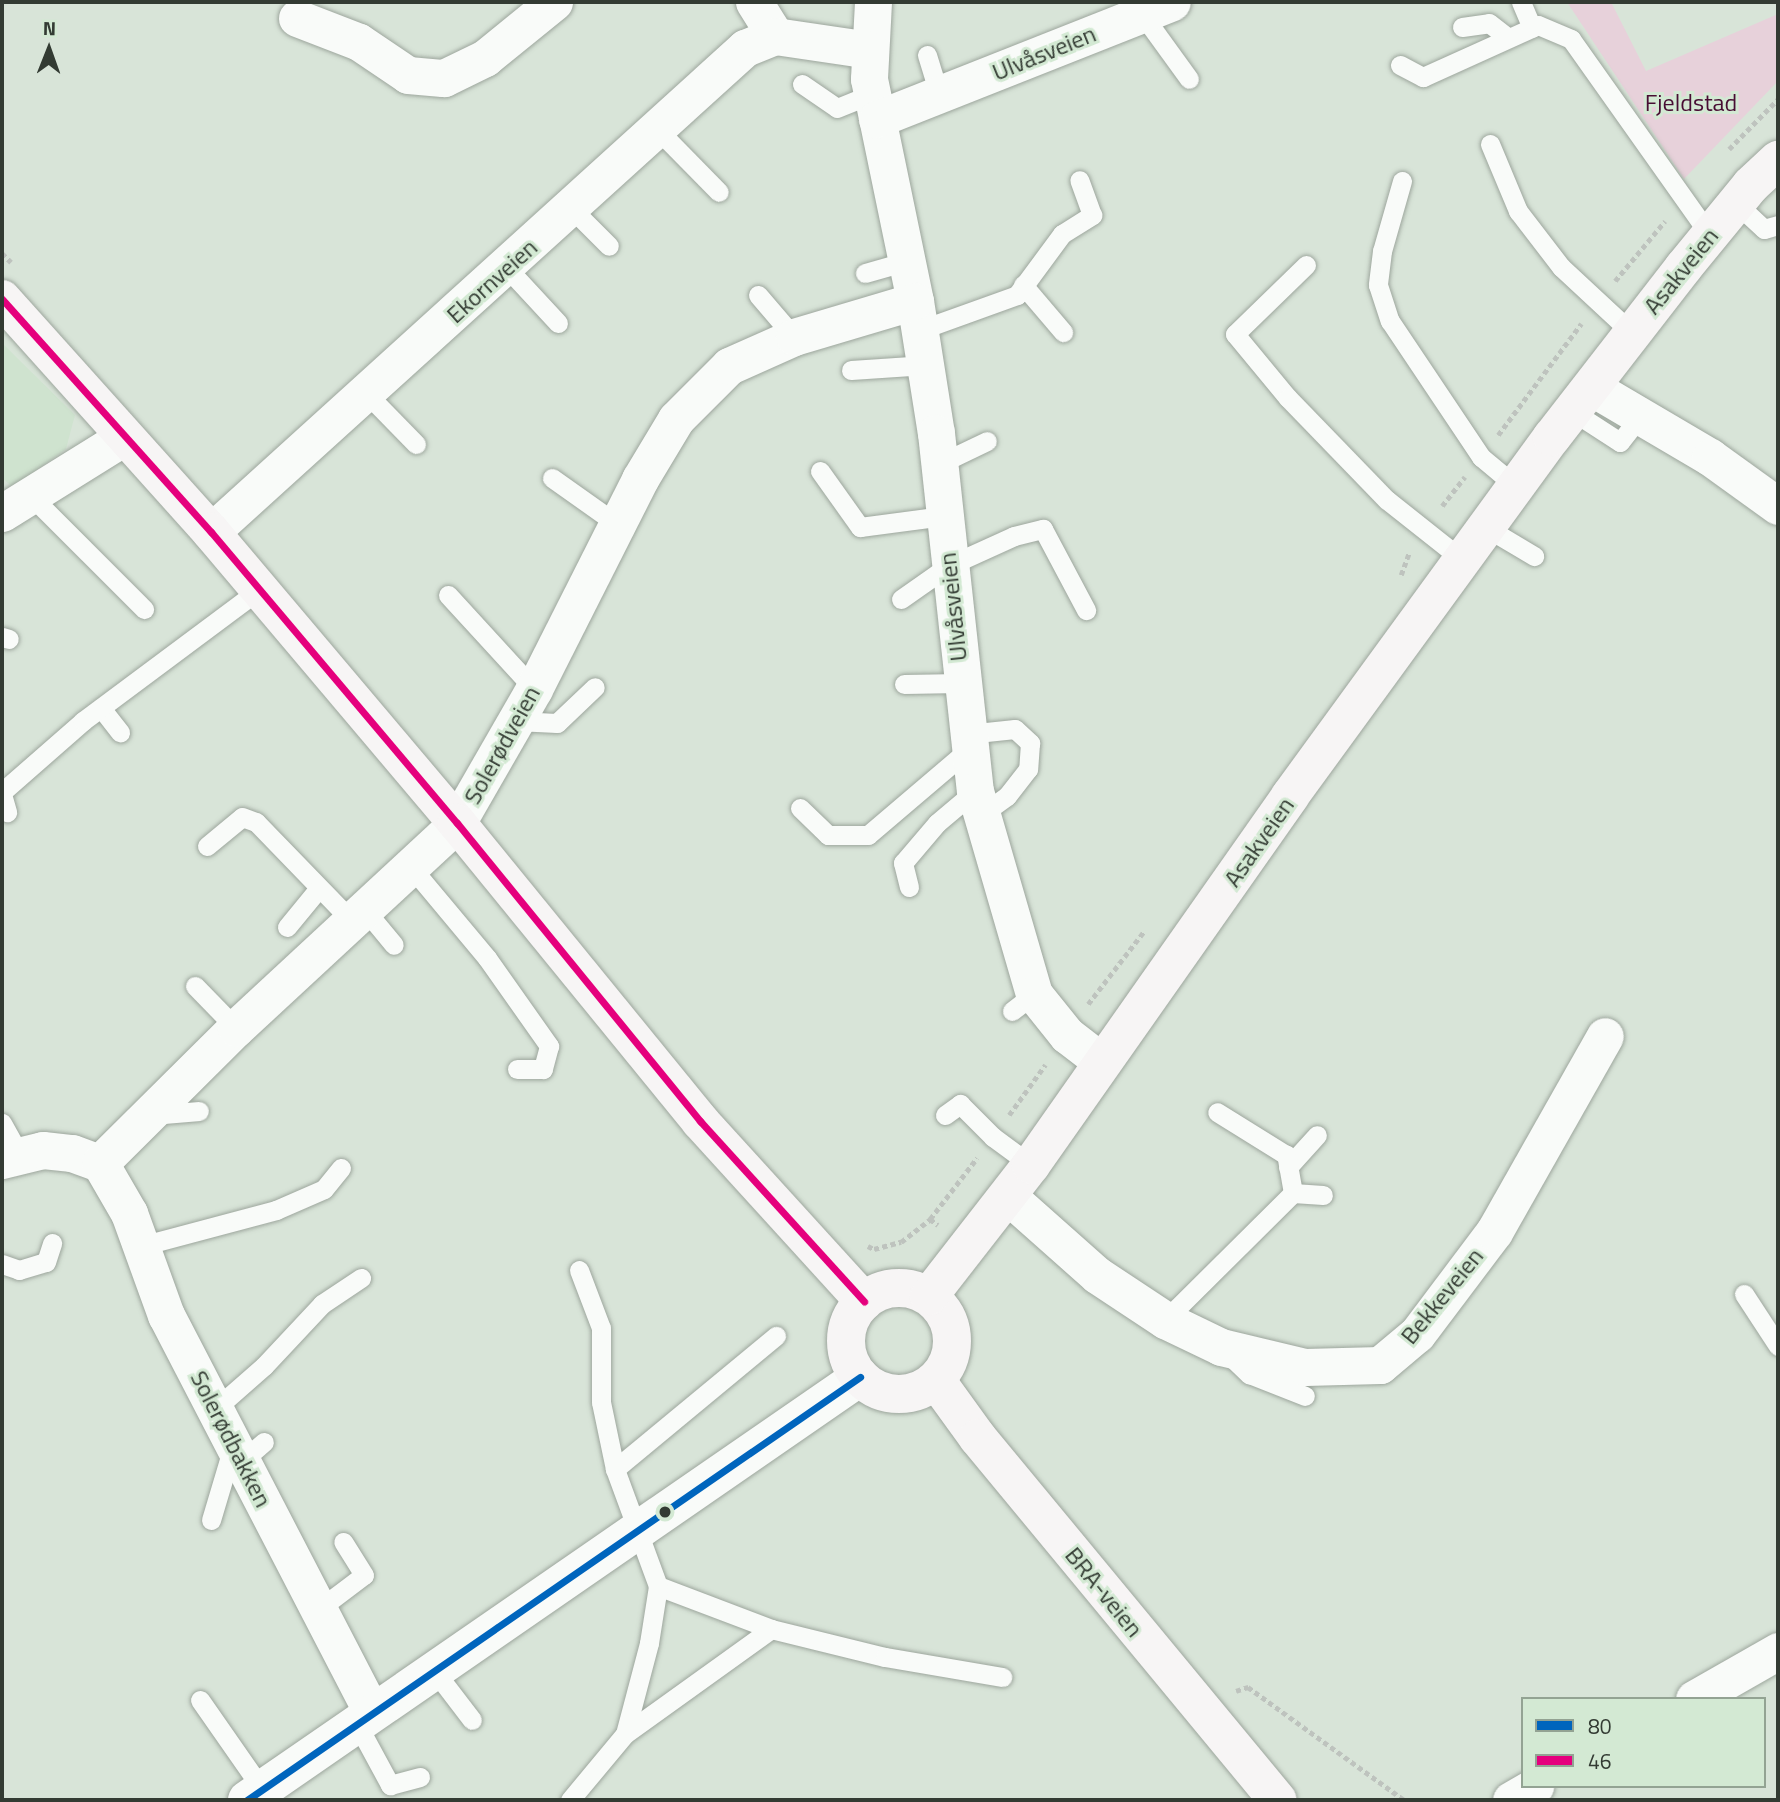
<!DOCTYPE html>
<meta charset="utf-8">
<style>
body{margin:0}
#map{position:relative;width:1780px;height:1802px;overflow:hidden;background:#d8e4d8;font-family:"Titillium Web",sans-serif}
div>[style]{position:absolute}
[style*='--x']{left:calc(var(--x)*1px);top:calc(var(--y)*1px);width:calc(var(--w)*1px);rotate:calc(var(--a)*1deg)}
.built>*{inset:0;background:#cfe3cf}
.green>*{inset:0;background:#e7d1da}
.path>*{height:4.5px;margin-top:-2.25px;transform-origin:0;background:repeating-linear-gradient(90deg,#bec3be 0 5px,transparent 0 8.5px)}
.roads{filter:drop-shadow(0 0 2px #9da69d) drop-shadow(0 0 2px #9da69d)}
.service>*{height:19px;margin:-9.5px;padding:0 9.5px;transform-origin:9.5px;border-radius:9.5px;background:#f9fbf9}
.minor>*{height:37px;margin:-18.5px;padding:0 18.5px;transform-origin:18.5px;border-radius:18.5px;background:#f9fbf9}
.tertiary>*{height:38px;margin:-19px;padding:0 19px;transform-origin:19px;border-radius:19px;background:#f9fbf9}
.secondary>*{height:38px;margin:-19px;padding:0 19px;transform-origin:19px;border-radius:19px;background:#f7f5f5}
.secondary>.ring{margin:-19px;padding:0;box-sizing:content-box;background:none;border:38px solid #f7f5f5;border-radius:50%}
.bus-1>*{height:7px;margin:-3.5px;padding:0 3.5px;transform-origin:3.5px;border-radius:3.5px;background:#0065bd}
.bus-2>*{height:7px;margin:-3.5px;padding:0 3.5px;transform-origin:3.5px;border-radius:3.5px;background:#e5007d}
.dots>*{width:19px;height:19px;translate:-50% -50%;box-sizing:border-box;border:4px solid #d3e9d3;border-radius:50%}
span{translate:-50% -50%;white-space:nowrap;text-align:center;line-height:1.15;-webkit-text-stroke:6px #d3e9d3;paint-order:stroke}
.street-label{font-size:24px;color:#333b33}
.park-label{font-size:24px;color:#480d33}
.frame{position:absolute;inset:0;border:4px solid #333b33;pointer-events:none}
.legend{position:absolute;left:1521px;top:1697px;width:245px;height:91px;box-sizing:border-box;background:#d3e9d3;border:2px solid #93a393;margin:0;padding:9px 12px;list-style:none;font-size:21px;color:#333b33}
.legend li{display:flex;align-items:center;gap:14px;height:35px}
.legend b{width:35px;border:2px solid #93a393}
.north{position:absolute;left:14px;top:14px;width:70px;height:70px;-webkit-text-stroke:5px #d3e9d3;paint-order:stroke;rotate:1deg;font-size:19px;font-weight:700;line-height:28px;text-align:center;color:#333b33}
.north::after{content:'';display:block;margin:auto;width:24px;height:32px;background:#333b33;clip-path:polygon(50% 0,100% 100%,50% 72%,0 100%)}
</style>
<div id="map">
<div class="built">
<i style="clip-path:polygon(2px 343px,75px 415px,66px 449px,13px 487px,2px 478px)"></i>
</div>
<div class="green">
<i style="clip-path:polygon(1567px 2px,1611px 2px,1646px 71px,1778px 14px,1778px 81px,1684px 179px)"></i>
</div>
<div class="path">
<i style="--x:1729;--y:149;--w:70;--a:-45.6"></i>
<i style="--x:2;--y:253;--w:13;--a:45"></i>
<i style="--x:1615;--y:281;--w:78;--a:-50.2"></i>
<i style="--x:1498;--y:435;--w:139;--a:-53.2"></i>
<i style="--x:1442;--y:506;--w:37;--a:-52"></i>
<i style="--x:1401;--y:575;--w:23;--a:-70"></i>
<i style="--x:1088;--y:1004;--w:93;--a:-52.4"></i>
<i style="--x:1009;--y:1115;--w:62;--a:-54.2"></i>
<i style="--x:930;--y:1219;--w:77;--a:-52.4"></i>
<i style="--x:868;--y:1246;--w:7;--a:27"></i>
<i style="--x:874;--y:1249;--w:28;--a:-15"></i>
<i style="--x:901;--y:1242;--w:37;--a:-38"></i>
<i style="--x:930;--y:1219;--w:10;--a:37"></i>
<i style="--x:1236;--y:1691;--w:13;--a:-18"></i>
<i style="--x:1248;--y:1687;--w:193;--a:35.9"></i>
</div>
<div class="roads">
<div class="service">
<i style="--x:1521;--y:2;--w:28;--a:67"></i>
<i style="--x:1142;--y:14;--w:80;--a:54.1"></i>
<i style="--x:1462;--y:27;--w:27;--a:-8"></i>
<i style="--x:1489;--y:23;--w:24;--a:38"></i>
<i style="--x:927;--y:55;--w:41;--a:72.9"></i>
<i style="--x:1400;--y:65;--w:26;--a:28"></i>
<i style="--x:1423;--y:77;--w:126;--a:-24.3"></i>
<i style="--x:1538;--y:25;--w:36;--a:23"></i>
<i style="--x:1571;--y:39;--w:240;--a:54.7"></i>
<i style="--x:802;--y:84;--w:42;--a:34.4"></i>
<i style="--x:837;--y:108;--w:38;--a:-22"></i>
<i style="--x:657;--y:129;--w:88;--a:45.5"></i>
<i style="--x:1490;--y:144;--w:73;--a:67.3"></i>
<i style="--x:1518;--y:211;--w:71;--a:52.5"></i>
<i style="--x:1561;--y:267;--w:97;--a:42.9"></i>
<i style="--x:1402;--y:181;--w:73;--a:105.9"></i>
<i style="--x:1382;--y:251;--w:34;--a:97"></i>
<i style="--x:1378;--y:285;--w:38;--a:72"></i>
<i style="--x:1390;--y:321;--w:164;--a:56.2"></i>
<i style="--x:1481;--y:457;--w:47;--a:39.8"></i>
<i style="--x:1736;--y:203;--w:38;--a:43"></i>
<i style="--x:1764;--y:229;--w:15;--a:-16"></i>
<i style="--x:572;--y:209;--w:52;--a:45"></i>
<i style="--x:1306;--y:265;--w:99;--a:135.8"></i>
<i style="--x:1235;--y:334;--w:83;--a:50.4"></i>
<i style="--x:1288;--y:398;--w:142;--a:45.9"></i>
<i style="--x:1387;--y:500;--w:98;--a:38.4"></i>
<i style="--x:507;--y:268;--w:75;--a:47.2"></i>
<i style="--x:865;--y:273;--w:44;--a:-15.9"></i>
<i style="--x:1023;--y:285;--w:62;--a:49.6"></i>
<i style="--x:758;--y:295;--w:55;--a:49.4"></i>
<i style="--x:920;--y:330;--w:103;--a:-19.8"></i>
<i style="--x:1017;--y:295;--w:76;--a:-53.6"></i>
<i style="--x:1062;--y:234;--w:36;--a:-32"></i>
<i style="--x:1092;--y:215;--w:37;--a:-110"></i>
<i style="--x:851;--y:370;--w:75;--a:-3.8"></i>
<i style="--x:367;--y:394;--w:70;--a:45.6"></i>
<i style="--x:1572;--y:411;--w:57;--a:32.9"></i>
<i style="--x:1620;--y:442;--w:33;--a:-52"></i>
<i style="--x:939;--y:464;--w:53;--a:-25.6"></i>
<i style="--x:820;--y:471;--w:69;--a:54.5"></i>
<i style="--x:860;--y:527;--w:84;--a:-7.5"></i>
<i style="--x:552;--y:478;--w:80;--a:35.3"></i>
<i style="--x:31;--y:496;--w:160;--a:45"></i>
<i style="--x:1487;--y:528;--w:55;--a:30.8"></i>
<i style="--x:448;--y:595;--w:127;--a:47.5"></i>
<i style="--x:901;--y:599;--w:57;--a:-35.1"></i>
<i style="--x:948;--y:566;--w:72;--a:-24.4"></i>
<i style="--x:1014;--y:536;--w:30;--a:-14"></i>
<i style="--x:1043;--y:529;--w:92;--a:62"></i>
<i style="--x:2;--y:637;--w:7;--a:16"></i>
<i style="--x:904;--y:684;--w:57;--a:-1"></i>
<i style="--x:101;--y:708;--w:31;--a:52"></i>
<i style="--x:516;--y:721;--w:41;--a:2.8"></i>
<i style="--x:557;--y:723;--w:52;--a:-43.5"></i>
<i style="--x:967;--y:734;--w:48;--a:-5.9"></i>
<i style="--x:1015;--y:729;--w:21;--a:43"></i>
<i style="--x:1030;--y:743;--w:26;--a:94"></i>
<i style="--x:1028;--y:769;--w:34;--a:128"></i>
<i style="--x:1007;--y:796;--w:32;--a:144"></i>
<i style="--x:2;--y:792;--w:108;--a:-41.2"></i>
<i style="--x:83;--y:721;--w:219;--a:-36.7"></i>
<i style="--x:2;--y:794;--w:19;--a:74"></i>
<i style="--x:800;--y:808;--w:39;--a:44"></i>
<i style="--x:828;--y:835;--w:40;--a:0"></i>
<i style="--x:868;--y:835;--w:133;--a:-40.4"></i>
<i style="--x:207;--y:846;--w:45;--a:-39.6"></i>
<i style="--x:242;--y:817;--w:15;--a:20"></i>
<i style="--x:256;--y:822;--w:138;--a:45.9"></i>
<i style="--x:411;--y:867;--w:119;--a:50.1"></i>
<i style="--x:487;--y:958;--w:108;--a:54.8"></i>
<i style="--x:549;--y:1046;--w:24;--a:105"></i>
<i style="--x:543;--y:1069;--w:26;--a:180"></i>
<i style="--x:909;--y:887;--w:25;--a:-104"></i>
<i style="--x:903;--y:863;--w:52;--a:-49.6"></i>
<i style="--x:937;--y:823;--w:50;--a:-40.1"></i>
<i style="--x:365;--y:910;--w:45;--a:50.4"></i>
<i style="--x:287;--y:927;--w:50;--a:-50.6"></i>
<i style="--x:195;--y:986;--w:59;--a:45.7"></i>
<i style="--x:1012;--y:1011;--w:28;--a:-38"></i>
<i style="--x:152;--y:1115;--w:47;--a:-4.9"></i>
<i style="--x:945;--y:1115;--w:19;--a:-36"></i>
<i style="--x:960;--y:1104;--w:47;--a:45"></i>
<i style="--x:993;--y:1137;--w:47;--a:36.4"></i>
<i style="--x:2;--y:1123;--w:37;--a:61"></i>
<i style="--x:1288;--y:1167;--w:43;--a:-47.8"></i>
<i style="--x:1293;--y:1193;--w:30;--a:4"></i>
<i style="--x:141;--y:1246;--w:140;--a:-14.9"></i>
<i style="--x:276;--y:1210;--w:52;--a:-23.6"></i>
<i style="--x:324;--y:1189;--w:27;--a:-51"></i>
<i style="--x:2;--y:1264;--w:18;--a:19"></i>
<i style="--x:19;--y:1270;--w:28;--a:-17"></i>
<i style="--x:46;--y:1262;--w:20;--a:-72"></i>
<i style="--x:1744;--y:1294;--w:62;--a:56.8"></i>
<i style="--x:1165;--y:1320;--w:180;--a:-44.8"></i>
<i style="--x:1293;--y:1193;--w:39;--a:-100"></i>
<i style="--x:1286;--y:1155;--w:81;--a:-148.1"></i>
<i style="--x:1229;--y:1355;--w:28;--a:44"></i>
<i style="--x:1249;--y:1374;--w:60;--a:21.4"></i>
<i style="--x:215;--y:1409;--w:65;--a:-41.3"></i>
<i style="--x:264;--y:1366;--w:85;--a:-46.9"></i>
<i style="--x:322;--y:1304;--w:47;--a:-33.7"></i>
<i style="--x:242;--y:1461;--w:29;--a:-41"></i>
<i style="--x:615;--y:1469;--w:209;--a:-39.6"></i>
<i style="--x:211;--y:1520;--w:77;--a:-73.4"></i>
<i style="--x:658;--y:1586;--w:121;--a:20.8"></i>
<i style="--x:771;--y:1629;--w:117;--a:13.8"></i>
<i style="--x:885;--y:1657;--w:119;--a:9.7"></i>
<i style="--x:319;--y:1609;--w:56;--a:-37.1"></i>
<i style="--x:364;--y:1575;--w:39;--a:-122"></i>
<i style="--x:433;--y:1669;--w:64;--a:52.6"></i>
<i style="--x:200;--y:1700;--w:108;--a:55.1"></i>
<i style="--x:356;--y:1722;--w:72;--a:61.6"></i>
<i style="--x:390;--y:1785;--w:31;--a:-15"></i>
<i style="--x:625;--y:1734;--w:180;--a:-35.7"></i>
<i style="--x:570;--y:1800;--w:86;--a:-50.2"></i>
<i style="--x:625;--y:1734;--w:94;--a:-75.2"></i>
<i style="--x:649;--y:1643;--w:58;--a:-81"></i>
<i style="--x:658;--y:1586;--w:125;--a:-110.2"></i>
<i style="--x:615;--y:1469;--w:68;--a:-101.8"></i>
<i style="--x:601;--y:1402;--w:74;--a:-90"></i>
<i style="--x:601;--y:1328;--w:62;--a:-110.8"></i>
</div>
<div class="minor">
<i style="--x:754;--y:2;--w:40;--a:58"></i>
<i style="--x:873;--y:2;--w:77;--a:93"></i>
<i style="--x:869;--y:79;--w:227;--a:78.3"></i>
<i style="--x:915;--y:301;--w:134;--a:81"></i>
<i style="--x:936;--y:433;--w:360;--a:83.8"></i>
<i style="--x:975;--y:791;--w:211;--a:73.8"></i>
<i style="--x:1034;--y:994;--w:53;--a:51.2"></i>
<i style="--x:1067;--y:1035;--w:44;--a:37.6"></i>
<i style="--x:297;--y:18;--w:66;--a:21.2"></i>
<i style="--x:359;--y:42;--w:59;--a:34"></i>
<i style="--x:408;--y:75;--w:36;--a:5"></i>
<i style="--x:444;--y:78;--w:46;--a:-26"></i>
<i style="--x:485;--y:58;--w:89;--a:-39.1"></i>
<i style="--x:877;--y:119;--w:317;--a:-21.6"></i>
<i style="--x:1591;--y:387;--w:138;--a:30.5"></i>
<i style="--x:1710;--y:457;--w:84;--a:35.8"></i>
<i style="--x:2;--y:513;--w:144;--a:-31.9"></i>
<i style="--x:211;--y:532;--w:721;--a:-42.19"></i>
<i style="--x:745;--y:48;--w:32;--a:-22"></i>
<i style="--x:775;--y:36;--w:96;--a:8.4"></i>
<i style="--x:2;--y:1160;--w:42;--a:-13.7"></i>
<i style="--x:43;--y:1150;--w:29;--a:6"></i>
<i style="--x:72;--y:1153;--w:30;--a:20"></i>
<i style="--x:100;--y:1163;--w:192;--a:-44.8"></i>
<i style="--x:236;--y:1028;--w:301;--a:-42.8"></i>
<i style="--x:457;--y:823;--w:155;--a:-60.1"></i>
<i style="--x:534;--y:689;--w:235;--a:-63.2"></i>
<i style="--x:640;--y:479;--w:70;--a:-59"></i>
<i style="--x:676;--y:419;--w:75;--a:-45"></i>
<i style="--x:729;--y:366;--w:71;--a:-24"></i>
<i style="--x:794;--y:337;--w:126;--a:-16.6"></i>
<i style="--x:100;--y:1163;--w:58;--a:59.9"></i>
<i style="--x:129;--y:1213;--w:109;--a:70.1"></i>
<i style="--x:166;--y:1315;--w:446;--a:62.6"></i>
<i style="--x:1008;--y:1196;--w:119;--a:41.6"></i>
<i style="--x:1097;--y:1275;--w:82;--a:33.5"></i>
<i style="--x:1165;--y:1320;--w:62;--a:25.7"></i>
<i style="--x:1221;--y:1347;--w:86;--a:13.4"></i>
<i style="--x:1305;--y:1367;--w:75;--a:-1.5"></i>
<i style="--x:1380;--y:1365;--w:48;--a:-40"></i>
<i style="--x:1417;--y:1334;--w:128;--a:-53"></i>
<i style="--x:1494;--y:1232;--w:225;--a:-60.5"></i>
<i style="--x:1694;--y:1699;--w:97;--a:-29.7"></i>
<i style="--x:1511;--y:1800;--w:28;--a:-30"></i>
</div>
<div class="tertiary">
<i style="--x:247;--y:1800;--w:745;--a:-34.61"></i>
</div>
<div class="secondary">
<i style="--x:2;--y:299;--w:313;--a:48.1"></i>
<i style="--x:211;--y:532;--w:381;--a:49.8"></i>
<i style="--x:457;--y:823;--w:385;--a:50.8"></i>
<i style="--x:700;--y:1121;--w:244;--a:47.7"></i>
<i class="ring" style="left:846px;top:1288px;width:68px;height:68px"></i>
<i style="--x:929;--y:1296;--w:166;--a:-52.1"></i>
<i style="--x:1031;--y:1165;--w:451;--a:-54.9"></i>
<i style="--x:1290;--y:796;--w:444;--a:-53.9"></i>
<i style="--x:1552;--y:437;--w:214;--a:-52.2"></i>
<i style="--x:1683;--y:268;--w:107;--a:-50.7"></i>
<i style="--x:1751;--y:185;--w:37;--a:-43"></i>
<i style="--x:936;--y:1380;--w:72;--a:54.1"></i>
<i style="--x:978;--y:1438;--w:470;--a:50.4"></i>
</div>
</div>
<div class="bus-1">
<i style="--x:247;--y:1800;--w:745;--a:-34.61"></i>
</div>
<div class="bus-2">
<i style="--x:2;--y:299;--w:313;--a:48.1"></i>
<i style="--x:211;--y:532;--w:381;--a:49.8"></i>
<i style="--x:457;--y:823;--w:385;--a:50.8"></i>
<i style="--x:700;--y:1121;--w:244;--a:47.7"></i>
</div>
<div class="dots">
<i style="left:665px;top:1512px;background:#333b33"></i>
</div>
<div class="street-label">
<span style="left:1044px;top:53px;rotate:-22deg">Ulvåsveien</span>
<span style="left:1681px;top:271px;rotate:-51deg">Asakveien</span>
<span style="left:492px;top:281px;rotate:-42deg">Ekornveien</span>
<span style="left:953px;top:607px;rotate:-96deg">Ulvåsveien</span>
<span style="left:502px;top:745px;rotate:-61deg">Solerødveien</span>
<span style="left:1259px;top:842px;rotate:-55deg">Asakveien</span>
<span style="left:1442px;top:1296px;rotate:-51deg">Bekkeveien</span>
<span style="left:231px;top:1439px;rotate:63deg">Solerødbakken</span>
<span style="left:1104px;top:1592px;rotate:51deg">BRA-veien</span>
</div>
<div class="park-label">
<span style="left:1691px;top:103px">Fjeldstad</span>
</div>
<div class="frame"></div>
<ul class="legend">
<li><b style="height:9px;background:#0065bd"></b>80</li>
<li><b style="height:9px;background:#e5007d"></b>46</li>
</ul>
<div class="north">N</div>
</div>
